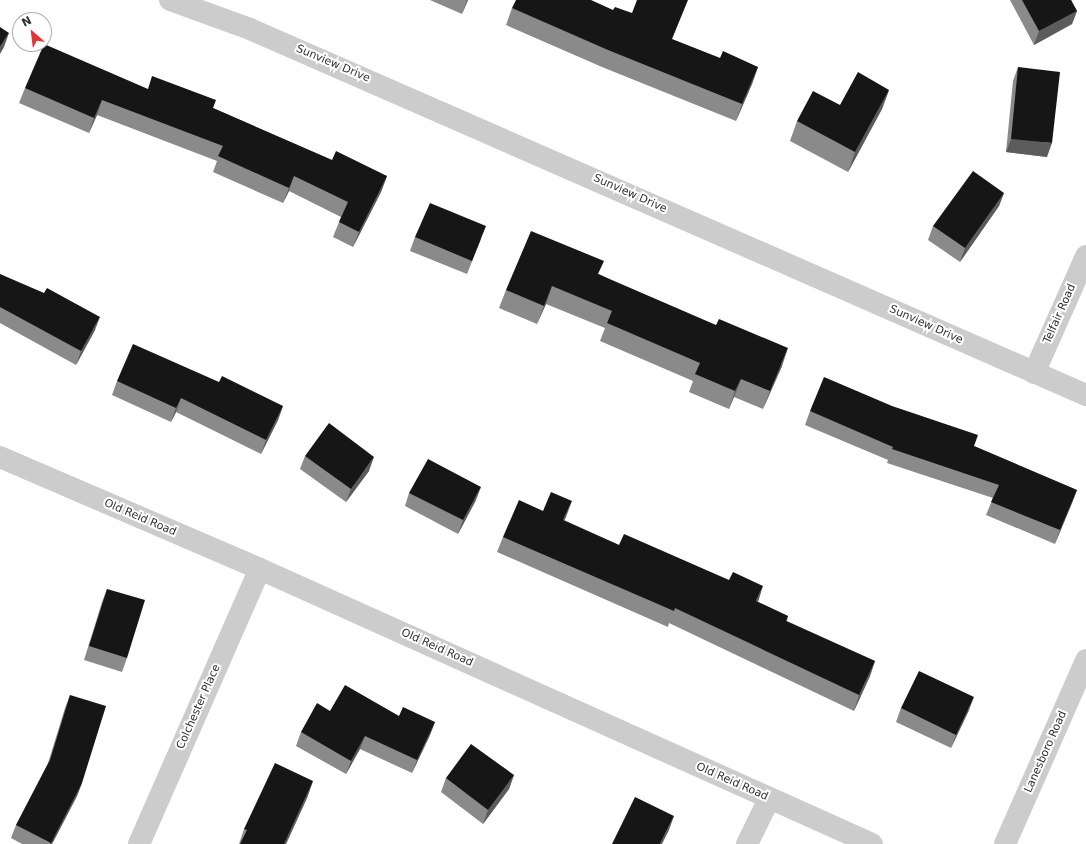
<!DOCTYPE html>
<style>
body{margin:0}
#map{position:relative;width:1086px;height:844px;overflow:hidden;background:#fff;font-family:"DejaVu Sans",sans-serif}
div>[style]{position:absolute}
[style*='--x']{left:calc(var(--x)*1px);top:calc(var(--y)*1px);width:calc(var(--w)*1px);rotate:calc(var(--a)*1deg)}
.street>*{height:22px;margin:-11px;padding:0 11px;transform-origin:11px;border-radius:11px;background:#ccc}
.wall>*{inset:0;background:#8a8a8a}
.shaded-wall>*{inset:0;background:#5c5c5c}
.building>*{inset:0;background:#161616}
span{translate:-50% -50%;white-space:nowrap;text-align:center;line-height:1.15;-webkit-text-stroke:4px #fff;paint-order:stroke}
.street-label{font-size:11px;color:#2f2f2f}
.north{position:absolute;left:12px;top:12px;width:40px;height:40px;box-sizing:border-box;background:#fff;border:1px solid #acacac;border-radius:50%;rotate:332deg;font-size:11px;font-weight:700;line-height:16px;text-align:center;color:#2f2f2f}
.north::after{content:'';display:block;margin:auto;width:14px;height:18px;background:#e23735;clip-path:polygon(50% 0,100% 100%,50% 72%,0 100%)}
</style>
<div id="map">
<div class="street">
<i style="--x:170;--y:0;--w:85;--a:19.9"></i>
<i style="--x:250;--y:29;--w:913;--a:23.64"></i>
<i style="--x:1034;--y:373;--w:128;--a:-66"></i>
<i style="--x:0;--y:457;--w:283;--a:23.3"></i>
<i style="--x:260;--y:569;--w:671;--a:24.2"></i>
<i style="--x:139;--y:844;--w:300;--a:-66.3"></i>
<i style="--x:747;--y:844;--w:50;--a:-63.9"></i>
<i style="--x:1005;--y:844;--w:201;--a:-66.2"></i>
</div>
<div class="wall">
<i style="clip-path:polygon(430px 0,468px 0,462px 14px)"></i>
<i style="clip-path:polygon(1010px 0,1071px 0,1077px 11px,1072px 24px,1034px 45px)"></i>
<i style="clip-path:polygon(512px 8px,613px 10px,632px 13px,673px 40px,720px 58px,758px 67px,752px 84px,736px 121px,602px 67px,506px 25px)"></i>
<i style="clip-path:polygon(1018px 67px,1047px 157px,1006px 152px,1013px 81px)"></i>
<i style="clip-path:polygon(25px 88px,148px 89px,213px 108px,332px 160px,387px 176px,381px 192px,353px 247px,333px 237px,341px 217px,289px 191px,283px 203px,213px 172px,217px 161px,97px 115px,89px 133px,19px 103px)"></i>
<i style="clip-path:polygon(889px 90px,882px 109px,848px 172px,790px 141px,797px 121px,840px 105px)"></i>
<i style="clip-path:polygon(1004px 193px,999px 206px,960px 262px,928px 240px,933px 226px)"></i>
<i style="clip-path:polygon(415px 237px,481px 239px,467px 274px,410px 251px)"></i>
<i style="clip-path:polygon(0 274px,95px 330px,76px 365px,0 323px)"></i>
<i style="clip-path:polygon(599px 274px,782px 366px,763px 409px,734px 397px,729px 409px,689px 392px,693px 381px,600px 341px,605px 328px,546px 304px,537px 324px,499px 308px,506px 290px)"></i>
<i style="clip-path:polygon(117px 381px,219px 382px,283px 406px,278px 420px,261px 454px,176px 412px,171px 422px,112px 395px)"></i>
<i style="clip-path:polygon(810px 411px,974px 446px,1077px 490px,1072px 503px,1055px 544px,986px 515px,993px 498px,887px 463px,888px 460px,805px 425px)"></i>
<i style="clip-path:polygon(305px 456px,369px 471px,346px 502px,300px 469px)"></i>
<i style="clip-path:polygon(409px 493px,476px 500px,458px 534px,405px 506px)"></i>
<i style="clip-path:polygon(566px 517px,564px 520px,619px 545px,758px 602px,788px 616px,787px 621px,875px 661px,870px 676px,854px 711px,669px 623px,668px 627px,497px 552px,503px 537px)"></i>
<i style="clip-path:polygon(107px 589px,127px 658px,122px 672px,84px 660px,102px 602px)"></i>
<i style="clip-path:polygon(70px 695px,82px 783px,77px 796px,52px 844px,22px 844px,11px 838px,16px 825px,48px 763px,65px 708px)"></i>
<i style="clip-path:polygon(901px 708px,969px 710px,951px 748px,896px 722px)"></i>
<i style="clip-path:polygon(330px 711px,399px 716px,435px 722px,430px 735px,412px 773px,360px 749px,346px 774px,296px 746px,301px 732px)"></i>
<i style="clip-path:polygon(514px 775px,509px 789px,483px 824px,441px 792px,446px 778px)"></i>
<i style="clip-path:polygon(313px 781px,307px 798px,286px 844px,239px 844px,244px 829px)"></i>
</div>
<div class="shaded-wall">
<i style="clip-path:polygon(467px 0,468px 0,462px 14px)"></i>
<i style="clip-path:polygon(1077px 11px,1072px 24px,1034px 45px,1039px 31px)"></i>
<i style="clip-path:polygon(9px 33px,4px 47px,0 54px,0 47px)"></i>
<i style="clip-path:polygon(758px 67px,752px 84px,736px 121px,742px 104px)"></i>
<i style="clip-path:polygon(889px 90px,882px 109px,848px 172px,855px 152px)"></i>
<i style="clip-path:polygon(102px 100px,97px 115px,89px 133px,94px 118px)"></i>
<i style="clip-path:polygon(1011px 139px,1052px 143px,1047px 157px,1006px 152px)"></i>
<i style="clip-path:polygon(294px 176px,289px 191px,283px 203px,289px 188px)"></i>
<i style="clip-path:polygon(387px 176px,381px 192px,353px 247px,359px 232px)"></i>
<i style="clip-path:polygon(1004px 193px,999px 206px,960px 262px,965px 248px)"></i>
<i style="clip-path:polygon(552px 286px,546px 304px,537px 324px,544px 306px)"></i>
<i style="clip-path:polygon(100px 317px,95px 330px,76px 365px,81px 351px)"></i>
<i style="clip-path:polygon(788px 348px,782px 366px,763px 409px,770px 391px)"></i>
<i style="clip-path:polygon(741px 379px,734px 397px,729px 409px,735px 391px)"></i>
<i style="clip-path:polygon(181px 398px,176px 412px,171px 422px,176px 408px)"></i>
<i style="clip-path:polygon(283px 406px,278px 420px,261px 454px,266px 440px)"></i>
<i style="clip-path:polygon(374px 457px,369px 471px,346px 502px,351px 489px)"></i>
<i style="clip-path:polygon(481px 487px,476px 500px,458px 534px,463px 520px)"></i>
<i style="clip-path:polygon(1077px 490px,1072px 503px,1055px 544px,1060px 530px)"></i>
<i style="clip-path:polygon(572px 501px,566px 517px,557px 535px,563px 520px)"></i>
<i style="clip-path:polygon(763px 586px,758px 602px,756px 601px)"></i>
<i style="clip-path:polygon(875px 661px,870px 676px,854px 711px,859px 695px)"></i>
<i style="clip-path:polygon(974px 697px,969px 710px,951px 748px,956px 735px)"></i>
<i style="clip-path:polygon(435px 722px,430px 735px,412px 773px,417px 760px)"></i>
<i style="clip-path:polygon(365px 736px,360px 749px,346px 774px,351px 761px)"></i>
<i style="clip-path:polygon(514px 775px,509px 789px,483px 824px,488px 810px)"></i>
<i style="clip-path:polygon(313px 781px,307px 798px,286px 844px,284px 844px)"></i>
<i style="clip-path:polygon(82px 783px,77px 796px,52px 844px,50px 844px)"></i>
<i style="clip-path:polygon(674px 816px,669px 830px,662px 844px,660px 844px)"></i>
</div>
<div class="building">
<i style="clip-path:polygon(516px 0,591px 0,613px 10px,615px 7px,632px 13px,637px 0,688px 0,672px 39px,720px 58px,723px 51px,758px 67px,742px 104px,608px 50px,512px 8px)"></i>
<i style="clip-path:polygon(1022px 0,1071px 0,1077px 11px,1039px 31px)"></i>
<i style="clip-path:polygon(0 27px,9px 33px,0 47px)"></i>
<i style="clip-path:polygon(44px 44px,148px 89px,152px 76px,216px 100px,213px 108px,332px 160px,336px 151px,387px 176px,359px 232px,339px 222px,348px 202px,294px 176px,289px 188px,218px 156px,223px 146px,102px 100px,94px 118px,25px 88px)"></i>
<i style="clip-path:polygon(1018px 67px,1060px 72px,1052px 143px,1011px 139px)"></i>
<i style="clip-path:polygon(858px 72px,889px 90px,855px 152px,797px 121px,813px 91px,840px 105px)"></i>
<i style="clip-path:polygon(973px 171px,1004px 193px,965px 248px,933px 226px)"></i>
<i style="clip-path:polygon(430px 203px,486px 226px,472px 261px,415px 237px)"></i>
<i style="clip-path:polygon(531px 231px,604px 261px,598px 274px,716px 325px,719px 319px,788px 348px,770px 391px,741px 379px,735px 391px,695px 374px,700px 363px,607px 323px,612px 311px,552px 286px,544px 306px,506px 290px)"></i>
<i style="clip-path:polygon(0 274px,44px 293px,47px 288px,100px 317px,81px 351px,0 307px)"></i>
<i style="clip-path:polygon(133px 344px,219px 382px,222px 376px,283px 406px,266px 440px,181px 398px,176px 408px,117px 381px)"></i>
<i style="clip-path:polygon(824px 377px,892px 406px,978px 435px,974px 446px,1077px 490px,1060px 530px,991px 502px,999px 485px,892px 449px,893px 447px,810px 411px)"></i>
<i style="clip-path:polygon(329px 423px,374px 457px,351px 489px,305px 456px)"></i>
<i style="clip-path:polygon(428px 459px,481px 487px,463px 520px,409px 493px)"></i>
<i style="clip-path:polygon(551px 492px,572px 501px,563px 520px,619px 545px,624px 534px,729px 580px,733px 572px,763px 586px,756px 601px,788px 616px,786px 621px,875px 661px,859px 695px,675px 608px,674px 611px,503px 537px,519px 500px,543px 511px)"></i>
<i style="clip-path:polygon(107px 589px,145px 600px,127px 658px,89px 646px)"></i>
<i style="clip-path:polygon(919px 671px,974px 697px,956px 735px,901px 708px)"></i>
<i style="clip-path:polygon(345px 685px,399px 716px,403px 707px,435px 722px,417px 760px,365px 736px,351px 761px,301px 732px,317px 703px,330px 711px)"></i>
<i style="clip-path:polygon(70px 695px,106px 706px,82px 783px,51px 843px,16px 825px,50px 760px)"></i>
<i style="clip-path:polygon(471px 744px,514px 775px,488px 810px,446px 778px)"></i>
<i style="clip-path:polygon(275px 763px,313px 781px,284px 844px,240px 844px,247px 830px,244px 829px)"></i>
<i style="clip-path:polygon(635px 797px,674px 816px,660px 844px,612px 844px)"></i>
</div>
<div class="street-label">
<span style="left:333px;top:64px;rotate:23deg">Sunview Drive</span>
<span style="left:630px;top:194px;rotate:24deg">Sunview Drive</span>
<span style="left:1060px;top:314px;rotate:-66deg">Telfair Road</span>
<span style="left:926px;top:325px;rotate:24deg">Sunview Drive</span>
<span style="left:140px;top:518px;rotate:23deg">Old Reid Road</span>
<span style="left:437px;top:648px;rotate:24deg">Old Reid Road</span>
<span style="left:199px;top:707px;rotate:-66deg">Colchester Place</span>
<span style="left:1046px;top:752px;rotate:-66deg">Lanesboro Road</span>
<span style="left:732px;top:782px;rotate:24deg">Old Reid Road</span>
</div>
<div class="north">N</div>
</div>
